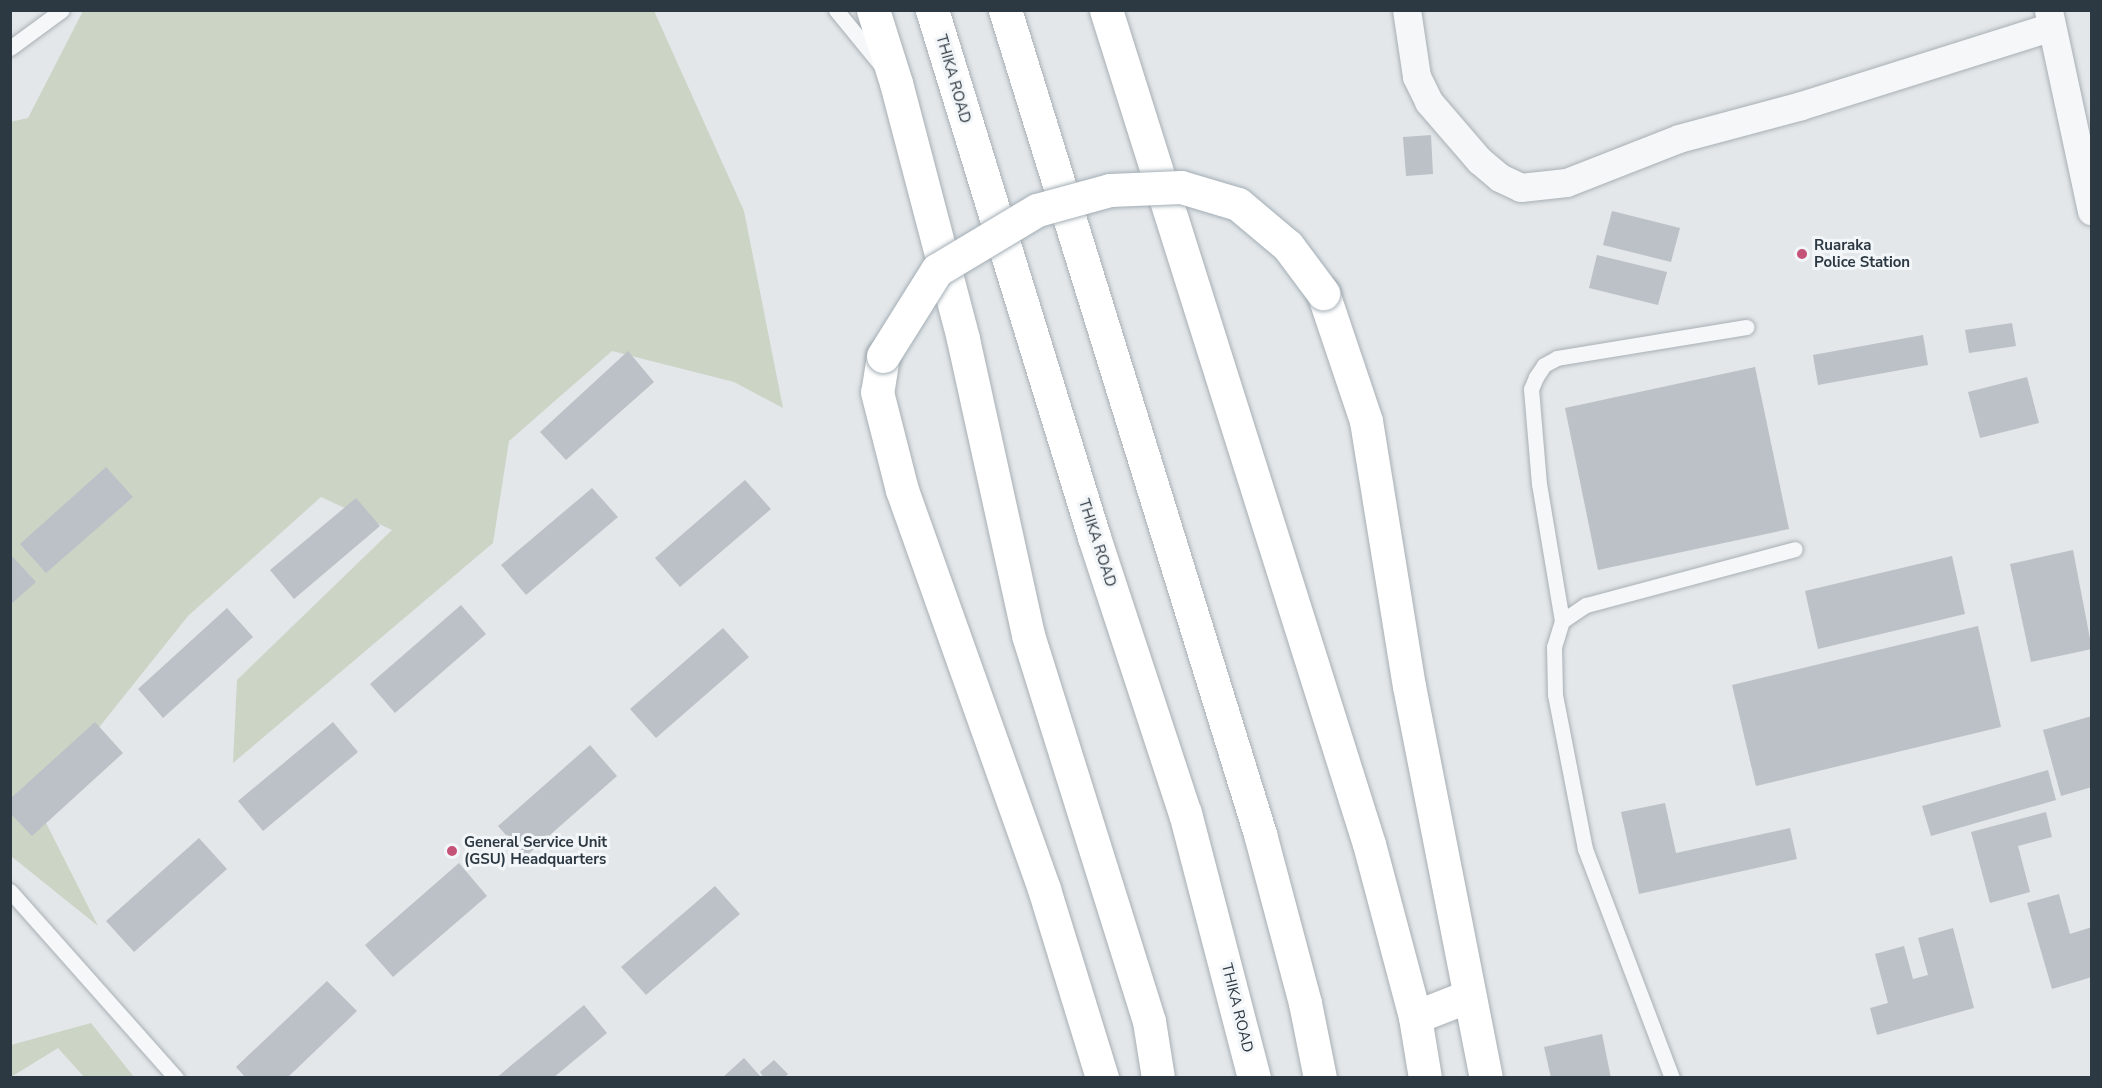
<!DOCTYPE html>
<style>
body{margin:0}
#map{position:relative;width:2102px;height:1088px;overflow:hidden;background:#e3e7ea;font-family:"Nunito Sans",sans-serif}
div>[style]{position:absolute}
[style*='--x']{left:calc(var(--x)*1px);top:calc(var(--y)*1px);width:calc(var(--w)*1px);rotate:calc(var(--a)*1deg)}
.green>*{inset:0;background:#cbd4c5}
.building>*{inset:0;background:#bbc1c7}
.roads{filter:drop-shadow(0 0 2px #a8afb4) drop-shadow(0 0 2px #a8afb4)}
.service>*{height:15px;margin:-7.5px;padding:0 7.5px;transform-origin:7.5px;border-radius:7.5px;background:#f6f7f9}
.minor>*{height:28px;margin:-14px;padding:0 14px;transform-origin:14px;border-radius:14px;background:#f6f7f9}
.secondary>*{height:33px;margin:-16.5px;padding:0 16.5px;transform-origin:16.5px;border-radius:16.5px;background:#fff}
.primary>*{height:33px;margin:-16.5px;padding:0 16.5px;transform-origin:16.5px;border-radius:16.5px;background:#fff}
.trunk>*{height:33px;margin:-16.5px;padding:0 16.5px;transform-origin:16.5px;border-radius:16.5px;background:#fff}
.bridges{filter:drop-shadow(0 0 2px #a3aeb5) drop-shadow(0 0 2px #a3aeb5)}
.primary-bridge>*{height:33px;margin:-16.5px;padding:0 16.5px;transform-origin:16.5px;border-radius:16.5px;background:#fff}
.dots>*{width:16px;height:16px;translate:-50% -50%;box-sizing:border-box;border:3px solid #f3f6f8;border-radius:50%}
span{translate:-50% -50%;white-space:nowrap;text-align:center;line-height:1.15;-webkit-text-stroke:6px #f3f6f8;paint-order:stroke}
.street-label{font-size:15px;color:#2c3842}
.poi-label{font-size:15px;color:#2c3842;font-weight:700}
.left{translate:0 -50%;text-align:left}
.frame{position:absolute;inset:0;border:12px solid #2c3842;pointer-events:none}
</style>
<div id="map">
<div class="green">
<i style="clip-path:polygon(83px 11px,654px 11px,744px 211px,783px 408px,734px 382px,612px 351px,509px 441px,493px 543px,233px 763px,237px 680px,392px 530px,321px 497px,188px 616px,37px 805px,98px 926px,11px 856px,10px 122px,28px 118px)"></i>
<i style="clip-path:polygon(91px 1023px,134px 1077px,84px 1077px,58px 1048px,11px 1077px,11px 1045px)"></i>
</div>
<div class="building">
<i style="clip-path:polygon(1431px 135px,1433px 174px,1406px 176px,1403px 137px)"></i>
<i style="clip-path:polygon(1612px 211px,1680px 228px,1671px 262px,1603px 245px)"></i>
<i style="clip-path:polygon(1597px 255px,1667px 272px,1658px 305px,1589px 288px)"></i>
<i style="clip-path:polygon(2012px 323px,2016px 346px,1969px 353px,1965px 330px)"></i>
<i style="clip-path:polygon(1923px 335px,1928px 365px,1818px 385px,1813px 355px)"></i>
<i style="clip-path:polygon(628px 351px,654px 382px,566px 460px,540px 432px)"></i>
<i style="clip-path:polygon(1755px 367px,1789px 529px,1598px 570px,1565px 408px)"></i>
<i style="clip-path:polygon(2027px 377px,2039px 423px,1980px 438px,1968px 392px)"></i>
<i style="clip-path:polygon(106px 467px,133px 497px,46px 573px,20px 544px)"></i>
<i style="clip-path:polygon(745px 480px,771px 509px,680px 587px,655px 558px)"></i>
<i style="clip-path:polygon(592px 488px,618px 517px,526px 595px,501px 565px)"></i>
<i style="clip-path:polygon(356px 498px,380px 526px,294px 599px,270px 570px)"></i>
<i style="clip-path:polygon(2073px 550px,2092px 649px,2031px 662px,2010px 564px)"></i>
<i style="clip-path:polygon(10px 554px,36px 582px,10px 605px)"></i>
<i style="clip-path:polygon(1952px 556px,1965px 614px,1818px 649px,1805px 591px)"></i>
<i style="clip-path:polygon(461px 605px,486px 634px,395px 713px,370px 684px)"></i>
<i style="clip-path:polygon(227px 608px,253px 637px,163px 718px,138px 689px)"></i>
<i style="clip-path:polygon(1978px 626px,2001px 727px,1756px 786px,1732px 685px)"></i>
<i style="clip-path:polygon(723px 628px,749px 657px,656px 738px,630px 709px)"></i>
<i style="clip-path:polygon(2092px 716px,2092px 787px,2061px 796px,2043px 730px)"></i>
<i style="clip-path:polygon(95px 722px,123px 753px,32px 836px,10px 813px,10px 799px)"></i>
<i style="clip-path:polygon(333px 722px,358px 752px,263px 831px,238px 801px)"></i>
<i style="clip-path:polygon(590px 745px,617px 776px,525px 857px,498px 826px)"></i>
<i style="clip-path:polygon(2048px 770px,2056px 800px,1931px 836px,1922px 806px)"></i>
<i style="clip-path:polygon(1665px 803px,1676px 853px,1790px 828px,1797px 859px,1639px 894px,1621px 812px)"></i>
<i style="clip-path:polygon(2046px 812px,2052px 837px,2018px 846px,2030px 892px,1990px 903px,1971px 832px)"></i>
<i style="clip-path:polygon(199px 838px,227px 869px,134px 952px,106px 921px)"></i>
<i style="clip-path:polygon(459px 863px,487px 896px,393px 977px,365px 945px)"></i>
<i style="clip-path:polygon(715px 886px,740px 914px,646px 995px,621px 967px)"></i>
<i style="clip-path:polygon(2059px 894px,2070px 934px,2092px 927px,2092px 977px,2052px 989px,2027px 903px)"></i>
<i style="clip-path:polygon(1953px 928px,1974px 1008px,1877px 1035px,1870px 1008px,1888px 1003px,1875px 954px,1904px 946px,1913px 979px,1928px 975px,1918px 938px)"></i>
<i style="clip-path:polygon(327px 981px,357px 1011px,287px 1078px,246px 1078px,236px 1067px)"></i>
<i style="clip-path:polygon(584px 1005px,607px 1033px,553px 1078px,496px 1078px)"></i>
<i style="clip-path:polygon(1602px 1034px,1611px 1078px,1551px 1078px,1544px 1047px)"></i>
<i style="clip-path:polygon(744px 1058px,760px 1076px,722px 1078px)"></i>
<i style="clip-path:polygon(774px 1060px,788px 1074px,784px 1078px,764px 1078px,760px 1072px)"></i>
</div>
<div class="roads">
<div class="service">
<i style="--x:836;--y:10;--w:71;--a:50.7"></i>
<i style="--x:10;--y:48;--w:64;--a:-36.2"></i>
<i style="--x:1562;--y:621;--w:139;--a:-99.5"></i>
<i style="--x:1539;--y:484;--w:95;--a:-94.8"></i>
<i style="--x:1531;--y:389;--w:13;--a:-67"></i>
<i style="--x:1536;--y:377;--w:14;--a:-56"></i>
<i style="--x:1544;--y:365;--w:15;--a:-28"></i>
<i style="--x:1557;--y:358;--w:192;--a:-9.3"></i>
<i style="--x:10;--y:891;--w:250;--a:48.4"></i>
<i style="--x:1672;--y:1078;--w:245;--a:-110.8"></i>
<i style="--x:1585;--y:849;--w:158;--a:-101"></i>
<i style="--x:1555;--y:694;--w:47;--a:-91.2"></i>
<i style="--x:1554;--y:647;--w:27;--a:-73"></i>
<i style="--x:1562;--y:621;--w:29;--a:-34"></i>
<i style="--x:1586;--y:605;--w:216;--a:-15"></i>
</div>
<div class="minor">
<i style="--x:1407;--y:10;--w:68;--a:81.5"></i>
<i style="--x:1417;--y:77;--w:28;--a:64"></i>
<i style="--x:1429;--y:102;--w:78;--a:49.2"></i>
<i style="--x:1480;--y:161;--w:26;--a:40"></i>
<i style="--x:1500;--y:178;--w:23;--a:25"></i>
<i style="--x:1521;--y:188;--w:46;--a:-6.2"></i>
<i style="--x:1567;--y:183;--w:120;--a:-21.4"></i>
<i style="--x:1679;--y:139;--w:127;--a:-15"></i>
<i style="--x:1802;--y:106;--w:260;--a:-17.5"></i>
<i style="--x:2049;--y:11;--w:205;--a:77.9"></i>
</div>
<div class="secondary">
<i style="--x:873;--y:10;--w:77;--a:72.5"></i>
<i style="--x:896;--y:83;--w:265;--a:75.3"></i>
<i style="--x:963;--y:339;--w:303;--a:77.6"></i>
<i style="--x:1028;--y:635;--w:405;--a:72.6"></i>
<i style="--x:1149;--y:1021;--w:58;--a:81"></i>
<i style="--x:1106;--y:10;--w:874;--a:72.5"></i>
<i style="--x:1369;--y:844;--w:179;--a:75.1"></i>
<i style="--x:1415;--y:1017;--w:62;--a:80.7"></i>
</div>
<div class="primary">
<i style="--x:1323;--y:293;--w:135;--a:71.4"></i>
<i style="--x:1366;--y:421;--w:268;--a:80.8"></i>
<i style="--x:1409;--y:686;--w:399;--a:78.9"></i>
<i style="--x:883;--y:356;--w:36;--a:99"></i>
<i style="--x:877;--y:392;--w:101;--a:75.7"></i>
<i style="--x:902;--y:490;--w:424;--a:70.4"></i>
<i style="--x:1044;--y:889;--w:198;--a:72.9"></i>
<i style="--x:1415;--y:1017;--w:58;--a:-21.3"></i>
</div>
<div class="trunk">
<i style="--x:932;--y:10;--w:551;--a:72.91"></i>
<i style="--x:1094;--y:537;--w:291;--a:71.8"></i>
<i style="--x:1185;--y:813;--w:274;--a:75.4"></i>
<i style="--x:1005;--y:10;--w:863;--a:72.8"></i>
<i style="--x:1260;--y:834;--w:175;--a:75.1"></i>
<i style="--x:1305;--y:1003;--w:76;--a:78.7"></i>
</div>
</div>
<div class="bridges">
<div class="primary-bridge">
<i style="--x:883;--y:356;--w:102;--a:-57.9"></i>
<i style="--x:937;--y:270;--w:117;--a:-31"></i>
<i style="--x:1037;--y:210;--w:76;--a:-15.3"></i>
<i style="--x:1110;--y:190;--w:71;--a:-2.4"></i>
<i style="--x:1181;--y:187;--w:59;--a:16.6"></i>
<i style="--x:1238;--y:204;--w:65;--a:40"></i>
<i style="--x:1288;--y:246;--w:59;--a:53.3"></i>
</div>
</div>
<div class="dots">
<i style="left:1802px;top:254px;background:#c55277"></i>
<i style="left:452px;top:851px;background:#c55277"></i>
</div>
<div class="street-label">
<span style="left:953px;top:79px;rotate:74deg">THIKA ROAD</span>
<span style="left:1097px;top:543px;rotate:72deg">THIKA ROAD</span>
<span style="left:1237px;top:1008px;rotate:76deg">THIKA ROAD</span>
</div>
<div class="poi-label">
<span class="left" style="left:1814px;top:254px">Ruaraka<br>Police Station</span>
<span class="left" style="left:464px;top:851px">General Service Unit<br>(GSU) Headquarters</span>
</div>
<div class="frame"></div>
</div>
